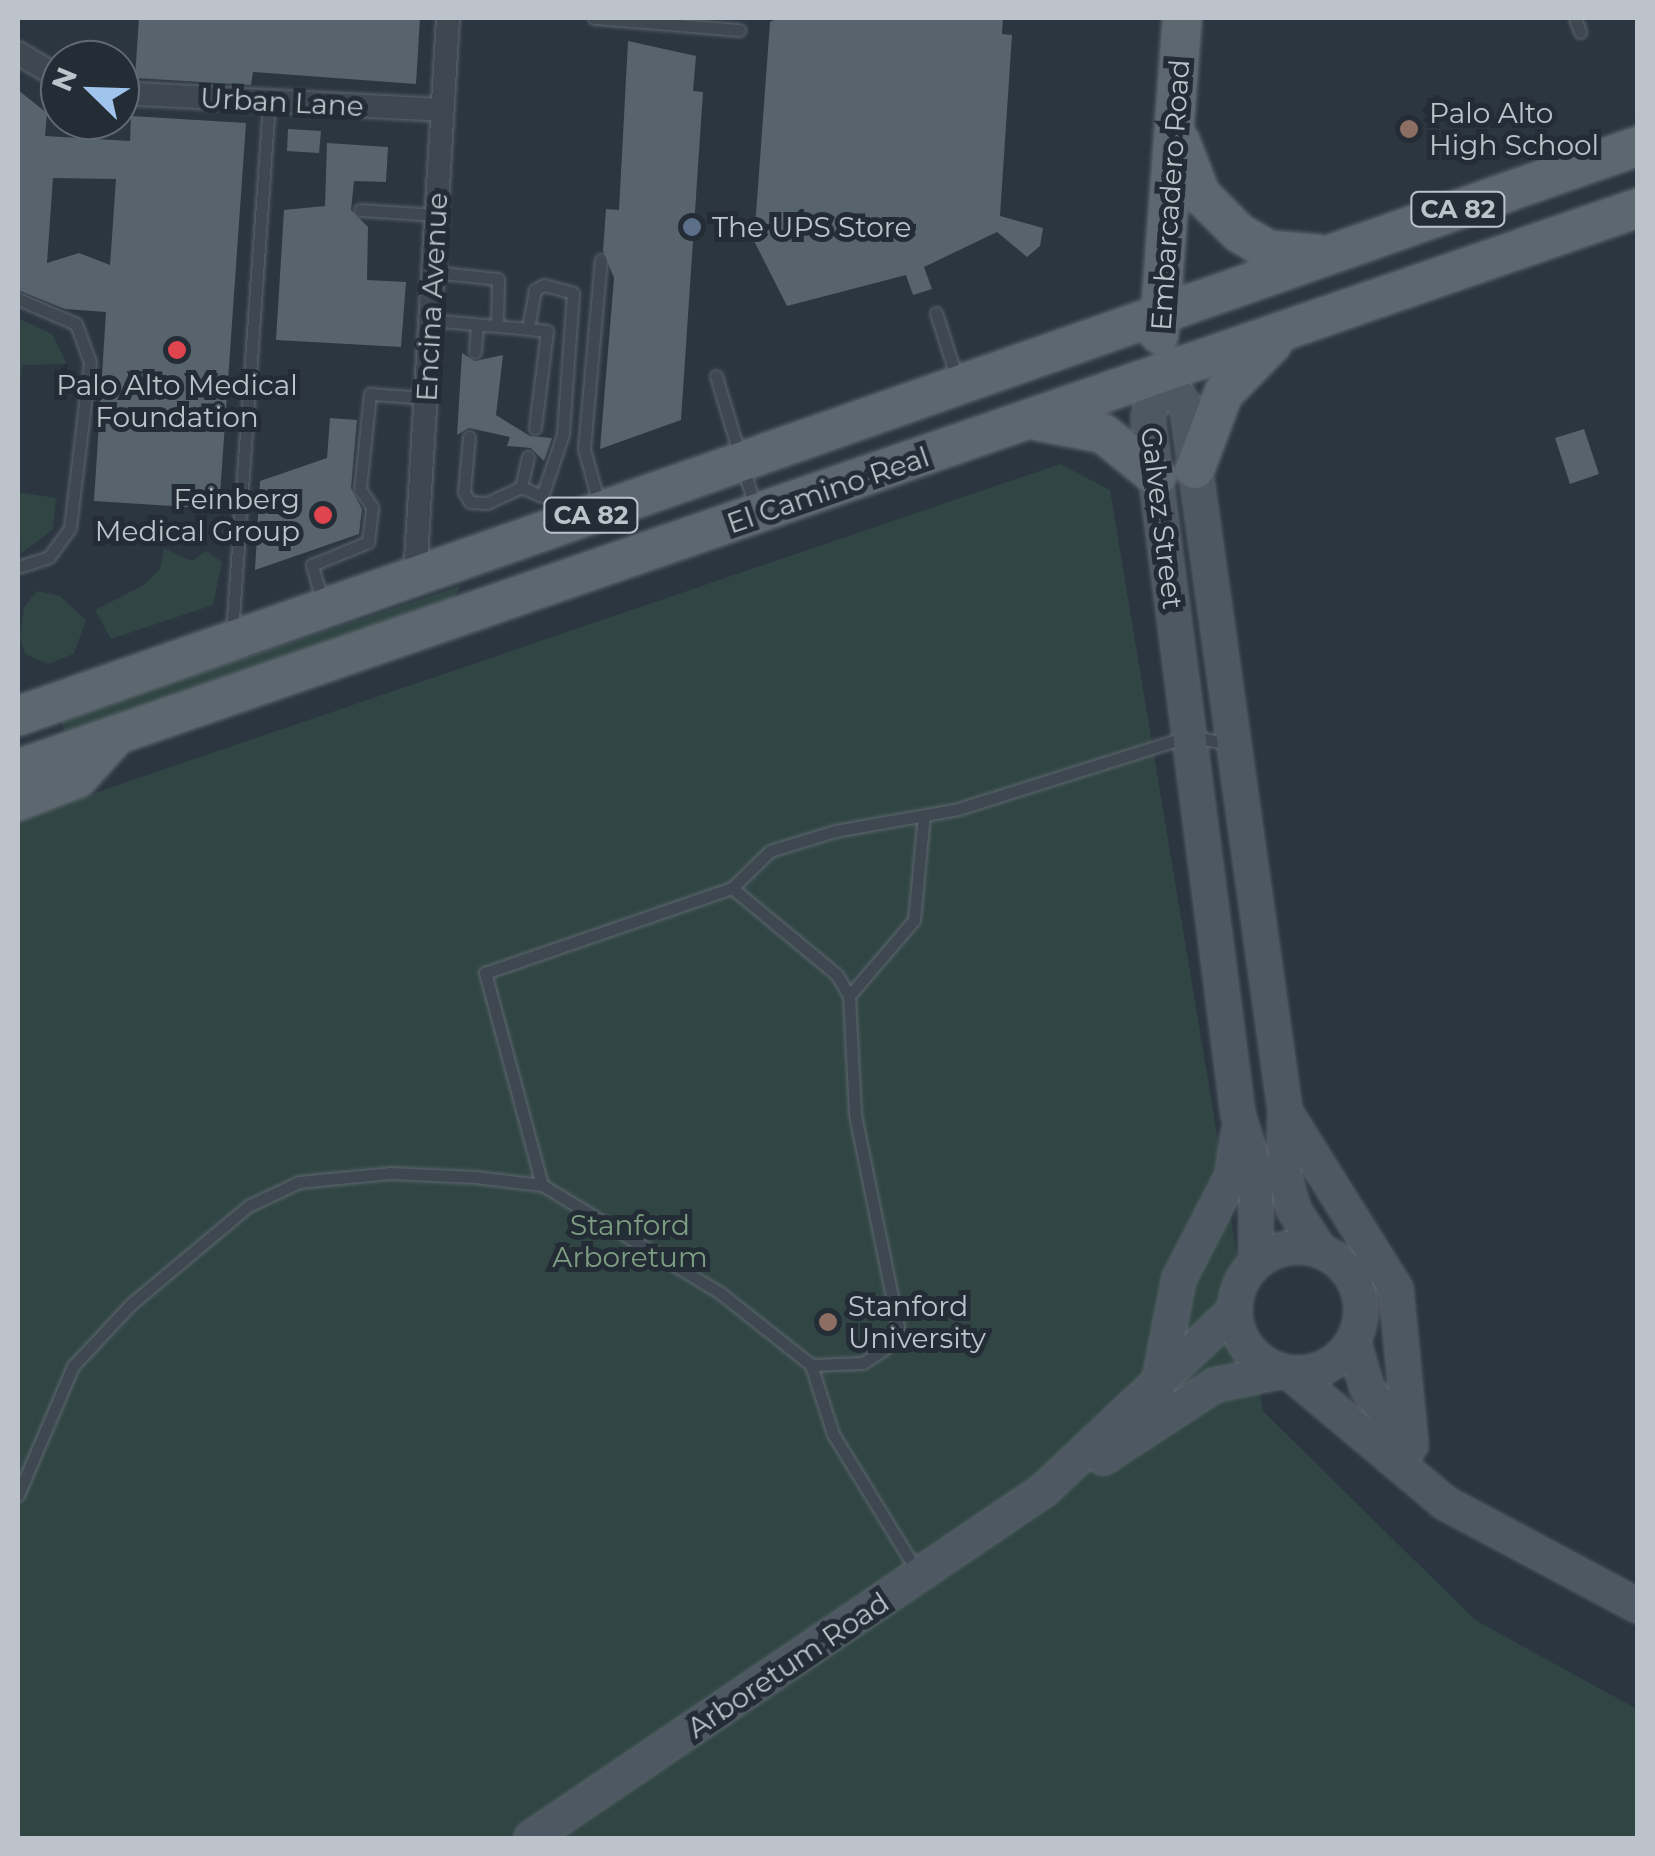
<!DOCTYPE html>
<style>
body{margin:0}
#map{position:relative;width:1655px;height:1856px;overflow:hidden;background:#2b3641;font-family:Montserrat,sans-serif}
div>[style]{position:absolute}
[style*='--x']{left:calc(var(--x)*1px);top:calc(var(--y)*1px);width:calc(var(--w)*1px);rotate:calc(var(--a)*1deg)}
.green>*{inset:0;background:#304544}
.building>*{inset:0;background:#57636d}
.roads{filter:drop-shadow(0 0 2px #5d666e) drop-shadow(0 0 2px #5d666e)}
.lane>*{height:11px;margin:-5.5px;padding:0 5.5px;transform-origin:5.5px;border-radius:5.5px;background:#3f4851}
.street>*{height:22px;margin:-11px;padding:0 11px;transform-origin:11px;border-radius:11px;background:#3f4851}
.secondary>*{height:32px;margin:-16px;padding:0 16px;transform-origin:16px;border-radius:16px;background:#4e5863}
.secondary>.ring{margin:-16px;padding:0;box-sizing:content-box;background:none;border:32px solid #4e5863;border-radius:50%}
.primary>*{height:38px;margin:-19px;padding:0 19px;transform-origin:19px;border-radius:19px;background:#5d6770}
.dots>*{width:28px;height:28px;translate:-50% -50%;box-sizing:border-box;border:5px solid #242d36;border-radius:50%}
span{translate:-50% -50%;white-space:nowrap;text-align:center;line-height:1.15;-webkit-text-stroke:10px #242d36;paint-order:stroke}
.shield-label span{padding:2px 8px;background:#242d36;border:2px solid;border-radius:8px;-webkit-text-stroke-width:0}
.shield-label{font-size:25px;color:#bcc3cb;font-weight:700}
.street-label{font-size:28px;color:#bcc3cb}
.poi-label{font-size:28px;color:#bcc3cb}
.left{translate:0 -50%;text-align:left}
.right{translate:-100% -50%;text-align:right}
.park-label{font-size:28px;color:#7d9e82}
.frame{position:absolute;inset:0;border:20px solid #bcc3cb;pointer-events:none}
.north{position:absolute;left:40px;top:40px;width:100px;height:100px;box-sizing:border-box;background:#242d36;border:2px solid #616972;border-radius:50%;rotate:293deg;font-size:28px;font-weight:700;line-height:40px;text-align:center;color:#bcc3cb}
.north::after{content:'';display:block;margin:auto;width:35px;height:45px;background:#a0c4ec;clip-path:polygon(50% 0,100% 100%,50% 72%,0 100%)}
</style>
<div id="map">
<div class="green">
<i style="clip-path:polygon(18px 318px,52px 334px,67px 364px,22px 365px,18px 414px)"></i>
<i style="clip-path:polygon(1060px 464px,1110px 490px,1263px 1411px,1475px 1620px,1637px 1709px,1637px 1838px,18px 1838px,18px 819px)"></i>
<i style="clip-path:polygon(18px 492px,56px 498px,53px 529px,21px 554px)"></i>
<i style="clip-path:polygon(164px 548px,192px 561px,206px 551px,222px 562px,213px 605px,111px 639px,95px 610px,144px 585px,160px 569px)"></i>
<i style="clip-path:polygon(460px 586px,454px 598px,365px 634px,65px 733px,61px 719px)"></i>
<i style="clip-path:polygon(37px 591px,60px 596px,86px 620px,74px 654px,48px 664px,25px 654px,20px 638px,24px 607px)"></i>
</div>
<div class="building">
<i style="clip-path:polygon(139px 18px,420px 18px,416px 84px,253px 72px,251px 85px,135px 78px)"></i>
<i style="clip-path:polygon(779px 18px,1003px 18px,1002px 34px,1012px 35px,1000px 216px,1043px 228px,1040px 246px,1027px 257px,997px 232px,924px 267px,932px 289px,913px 295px,906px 275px,787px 306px,754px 241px,770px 22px)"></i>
<i style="clip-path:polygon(628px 41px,696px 56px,693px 91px,703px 92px,681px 420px,600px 449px,614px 278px,603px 251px,606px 209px,619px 210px)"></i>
<i style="clip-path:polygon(evenodd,18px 90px,47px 113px,45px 136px,130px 141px,131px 116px,246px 123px,219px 509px,94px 501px,106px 312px,65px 309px,18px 290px,18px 90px,53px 178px,116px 179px,110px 265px,79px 253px,47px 263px,53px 178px)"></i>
<i style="clip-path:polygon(288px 129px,321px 131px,319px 153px,287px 151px)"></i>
<i style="clip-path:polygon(327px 143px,388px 147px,386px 182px,354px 181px,351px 210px,368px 227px,367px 280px,406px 282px,401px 347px,276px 340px,284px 210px,325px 206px)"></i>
<i style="clip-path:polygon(462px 353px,475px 361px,503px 355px,496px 415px,530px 436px,552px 438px,544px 461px,531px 448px,507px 446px,510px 437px,469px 428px,457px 435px)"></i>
<i style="clip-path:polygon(330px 418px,357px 420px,351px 488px,362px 509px,359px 534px,255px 570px,260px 481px,327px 458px)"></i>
<i style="clip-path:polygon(1584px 429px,1599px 474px,1570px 484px,1555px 438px)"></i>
</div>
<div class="roads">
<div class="lane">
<i style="--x:594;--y:18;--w:146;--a:4.7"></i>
<i style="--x:1575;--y:18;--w:15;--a:70"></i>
<i style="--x:360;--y:210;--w:77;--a:3.7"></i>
<i style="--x:433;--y:272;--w:65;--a:6.1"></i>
<i style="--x:498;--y:279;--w:47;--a:91.2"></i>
<i style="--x:18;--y:299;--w:63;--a:23.3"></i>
<i style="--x:76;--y:324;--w:40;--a:69.8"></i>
<i style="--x:90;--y:362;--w:167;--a:96.9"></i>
<i style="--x:70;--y:528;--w:36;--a:126"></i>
<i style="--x:49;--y:557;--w:33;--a:162"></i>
<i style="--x:936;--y:313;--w:72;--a:72.3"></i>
<i style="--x:430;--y:320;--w:98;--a:5.2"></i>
<i style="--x:528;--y:329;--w:40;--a:-80"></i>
<i style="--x:535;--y:290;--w:10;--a:-29"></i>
<i style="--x:544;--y:285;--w:30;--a:15"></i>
<i style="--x:573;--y:293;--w:141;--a:94.1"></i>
<i style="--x:563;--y:434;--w:65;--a:108.7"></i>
<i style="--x:542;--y:496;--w:23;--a:-157"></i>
<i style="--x:528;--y:329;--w:19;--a:6"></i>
<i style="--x:547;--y:331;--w:98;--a:97.1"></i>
<i style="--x:475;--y:352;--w:27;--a:-86"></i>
<i style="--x:716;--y:376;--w:140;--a:73.4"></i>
<i style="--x:469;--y:437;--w:55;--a:95.2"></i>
<i style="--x:464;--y:492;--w:12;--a:59"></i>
<i style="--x:470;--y:502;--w:17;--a:3"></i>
<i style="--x:487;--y:503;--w:38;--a:-25"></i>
<i style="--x:521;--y:487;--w:31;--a:-77"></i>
<i style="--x:600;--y:507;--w:60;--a:-105.4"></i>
<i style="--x:584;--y:449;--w:190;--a:-84.9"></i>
<i style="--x:323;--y:604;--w:41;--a:-105.8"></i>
<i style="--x:312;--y:565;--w:61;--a:-22.3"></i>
<i style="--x:368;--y:542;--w:35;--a:-83"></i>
<i style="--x:372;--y:507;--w:22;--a:-124"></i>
<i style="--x:360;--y:489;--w:96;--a:-84"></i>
<i style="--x:370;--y:394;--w:56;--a:4.1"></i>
<i style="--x:232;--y:632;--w:530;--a:-86"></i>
<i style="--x:732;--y:888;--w:136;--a:39.6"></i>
<i style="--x:837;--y:975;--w:24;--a:60"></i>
<i style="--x:849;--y:996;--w:119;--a:87.1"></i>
<i style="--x:855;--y:1115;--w:216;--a:78.5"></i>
<i style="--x:898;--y:1327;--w:24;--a:120"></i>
<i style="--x:886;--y:1348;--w:27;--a:147"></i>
<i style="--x:863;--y:1363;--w:52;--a:177.8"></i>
<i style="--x:849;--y:996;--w:100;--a:-49.5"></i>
<i style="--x:914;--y:920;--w:105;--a:-84.6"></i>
<i style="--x:542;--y:1185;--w:220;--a:-105"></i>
<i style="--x:485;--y:973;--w:261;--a:-19"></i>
<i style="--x:732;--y:888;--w:53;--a:-44.2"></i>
<i style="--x:770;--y:851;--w:68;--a:-17.1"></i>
<i style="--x:835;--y:831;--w:125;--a:-10.1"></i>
<i style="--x:958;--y:809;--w:243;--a:-17.5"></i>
<i style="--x:1190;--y:736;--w:41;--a:11.3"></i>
<i style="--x:18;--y:1495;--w:140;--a:-66.9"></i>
<i style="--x:73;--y:1366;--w:85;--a:-46.9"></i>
<i style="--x:131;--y:1304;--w:153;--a:-39.9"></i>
<i style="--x:248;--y:1206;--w:56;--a:-25.2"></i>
<i style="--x:299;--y:1182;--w:91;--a:-5.6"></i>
<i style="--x:390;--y:1173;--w:85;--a:2.7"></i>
<i style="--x:475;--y:1177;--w:67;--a:6.8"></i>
<i style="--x:542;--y:1185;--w:207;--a:31.2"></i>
<i style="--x:719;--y:1292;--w:117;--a:38.4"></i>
<i style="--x:811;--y:1365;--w:72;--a:72.3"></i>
<i style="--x:833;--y:1434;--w:161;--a:58.5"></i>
</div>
<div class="street">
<i style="--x:18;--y:53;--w:49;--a:30.8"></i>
<i style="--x:120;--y:93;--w:323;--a:3"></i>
<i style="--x:415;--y:577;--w:560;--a:-86.62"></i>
</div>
<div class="secondary">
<i style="--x:1163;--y:372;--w:44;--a:57"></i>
<i style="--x:1187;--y:409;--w:708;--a:82.04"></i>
<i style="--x:1285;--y:1110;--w:65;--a:90.9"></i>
<i style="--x:1284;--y:1175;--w:36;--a:74"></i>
<i style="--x:1294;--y:1210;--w:46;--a:57.3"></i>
<i style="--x:1163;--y:372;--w:47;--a:108.4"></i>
<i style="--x:1148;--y:417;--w:703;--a:82.64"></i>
<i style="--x:1238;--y:1114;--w:62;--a:73"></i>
<i style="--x:1256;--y:1173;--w:87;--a:90"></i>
<i style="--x:1286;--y:1113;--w:208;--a:58"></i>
<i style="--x:1396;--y:1289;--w:157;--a:84.5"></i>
<i class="ring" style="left:1235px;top:1247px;width:94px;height:94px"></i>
<i style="--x:1354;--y:1343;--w:47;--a:73.9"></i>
<i style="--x:1367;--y:1388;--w:68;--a:52.8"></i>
<i style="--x:1295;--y:1377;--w:196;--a:40"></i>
<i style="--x:1445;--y:1503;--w:219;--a:28.1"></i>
<i style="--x:1158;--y:1386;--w:109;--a:-78.9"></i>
<i style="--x:1179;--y:1279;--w:116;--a:-62.8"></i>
<i style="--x:1232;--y:1176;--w:42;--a:-81.9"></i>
<i style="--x:1103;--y:1458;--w:134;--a:-33.1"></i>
<i style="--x:1215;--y:1385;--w:65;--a:-11.5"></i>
<i style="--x:531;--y:1838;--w:620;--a:-34.15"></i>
<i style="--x:1044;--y:1490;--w:261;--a:-43.3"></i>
</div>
<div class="primary">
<i style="--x:1180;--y:141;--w:58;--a:68.7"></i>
<i style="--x:1201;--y:195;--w:54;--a:45"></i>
<i style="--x:1239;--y:233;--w:34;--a:30"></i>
<i style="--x:1269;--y:250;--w:48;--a:4.8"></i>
<i style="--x:1159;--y:334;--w:317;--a:-85.8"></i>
<i style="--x:1038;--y:421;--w:67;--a:11.1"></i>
<i style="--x:1104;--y:434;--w:68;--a:39.1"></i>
<i style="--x:1195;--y:469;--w:80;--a:-69.5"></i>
<i style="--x:1223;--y:394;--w:71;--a:-45.6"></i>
<i style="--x:18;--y:716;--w:1717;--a:-19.38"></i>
<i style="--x:18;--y:769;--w:1714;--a:-19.1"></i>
<i style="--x:18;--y:801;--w:64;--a:-21"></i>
<i style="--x:78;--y:778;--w:55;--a:-47.9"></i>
</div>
</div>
<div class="dots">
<i style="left:1409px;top:129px;background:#8d6e63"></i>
<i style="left:692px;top:227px;background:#5c6f8a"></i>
<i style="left:177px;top:350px;background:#e0444e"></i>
<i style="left:323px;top:515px;background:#e0444e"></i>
<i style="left:828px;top:1322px;background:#8d6e63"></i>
</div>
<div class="shield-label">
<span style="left:1458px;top:209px">CA 82</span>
<span style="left:591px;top:515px">CA 82</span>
</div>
<div class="street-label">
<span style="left:282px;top:102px;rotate:3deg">Urban Lane</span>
<span style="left:1170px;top:195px;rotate:-86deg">Embarcadero Road</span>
<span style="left:432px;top:297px;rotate:-87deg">Encina Avenue</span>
<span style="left:828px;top:490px;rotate:-19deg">El Camino Real</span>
<span style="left:1162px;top:518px;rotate:83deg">Galvez Street</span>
<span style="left:788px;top:1665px;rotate:-34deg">Arboretum Road</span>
</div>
<div class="poi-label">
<span class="left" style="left:1429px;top:129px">Palo Alto<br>High School</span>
<span class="left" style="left:712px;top:227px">The UPS Store</span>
<span style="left:177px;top:401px">Palo Alto Medical<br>Foundation</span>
<span class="right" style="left:300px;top:515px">Feinberg<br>Medical Group</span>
<span class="left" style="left:848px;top:1322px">Stanford<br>University</span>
</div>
<div class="park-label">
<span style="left:630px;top:1241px">Stanford<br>Arboretum</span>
</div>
<div class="frame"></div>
<div class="north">N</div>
</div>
